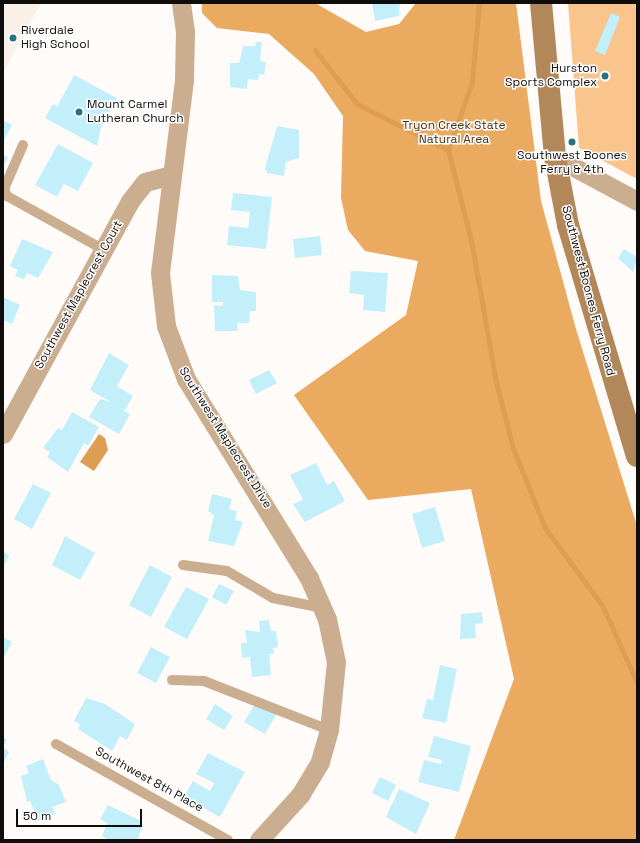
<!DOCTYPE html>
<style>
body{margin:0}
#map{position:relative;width:640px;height:843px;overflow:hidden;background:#fefbf8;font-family:"Space Grotesk",sans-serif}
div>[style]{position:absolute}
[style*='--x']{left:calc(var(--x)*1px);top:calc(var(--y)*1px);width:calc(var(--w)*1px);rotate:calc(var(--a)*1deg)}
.built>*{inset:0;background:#f9f0e7}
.green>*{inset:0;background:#fac58d}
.forest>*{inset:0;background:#eaaa60}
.water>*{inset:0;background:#dd9d53}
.stream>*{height:5px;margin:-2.5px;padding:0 2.5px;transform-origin:2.5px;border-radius:2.5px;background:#dd9d53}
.building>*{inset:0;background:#c3effa}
.service>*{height:10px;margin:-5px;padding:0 5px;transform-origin:5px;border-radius:5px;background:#cbae90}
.minor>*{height:19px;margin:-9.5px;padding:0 9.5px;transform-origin:9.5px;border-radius:9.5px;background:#cbae90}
.secondary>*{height:22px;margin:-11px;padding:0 11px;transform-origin:11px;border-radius:11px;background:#b2885a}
.dots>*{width:11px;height:11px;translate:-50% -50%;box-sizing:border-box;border:2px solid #fff;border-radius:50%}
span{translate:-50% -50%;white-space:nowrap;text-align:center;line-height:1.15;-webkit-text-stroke:3px #fff;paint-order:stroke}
.poi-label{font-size:12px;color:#0f0e0d}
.left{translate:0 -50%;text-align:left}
.right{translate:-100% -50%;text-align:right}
.park-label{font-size:12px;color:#482e0d}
.street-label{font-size:12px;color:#0f0e0d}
.frame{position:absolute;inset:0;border:4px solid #0f0e0d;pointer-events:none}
.scale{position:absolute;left:16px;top:809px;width:126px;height:18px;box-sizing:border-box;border:2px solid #0f0e0d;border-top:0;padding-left:5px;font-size:12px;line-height:14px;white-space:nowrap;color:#0f0e0d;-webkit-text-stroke:3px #fff;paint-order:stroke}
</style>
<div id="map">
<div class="built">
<i style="clip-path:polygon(3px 3px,41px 3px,3px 73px)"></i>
</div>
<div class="green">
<i style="clip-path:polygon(568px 3px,637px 3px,637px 179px,579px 148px)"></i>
</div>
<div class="forest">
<i style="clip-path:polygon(202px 3px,315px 3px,366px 32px,399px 24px,416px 3px,516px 3px,541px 201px,576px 329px,637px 526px,637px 840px,454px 840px,514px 679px,471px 489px,368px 500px,294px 395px,406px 315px,418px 261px,365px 251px,348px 230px,341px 198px,343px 116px,314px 74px,269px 34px,217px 28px,202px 13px)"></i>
</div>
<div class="water">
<i style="clip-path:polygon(99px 434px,105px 438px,108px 450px,94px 471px,80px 462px)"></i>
</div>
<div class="stream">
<i style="--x:479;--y:3;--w:79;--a:95.1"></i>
<i style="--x:472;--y:82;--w:72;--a:109.4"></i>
<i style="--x:448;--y:150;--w:93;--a:75.7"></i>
<i style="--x:471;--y:240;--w:144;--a:80"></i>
<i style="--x:496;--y:382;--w:68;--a:75.6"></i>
<i style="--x:513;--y:448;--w:86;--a:68.2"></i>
<i style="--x:545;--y:528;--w:96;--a:53.5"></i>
<i style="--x:602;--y:605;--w:85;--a:65.8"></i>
<i style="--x:315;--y:50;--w:68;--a:52.1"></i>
<i style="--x:357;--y:104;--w:102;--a:26.8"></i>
</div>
<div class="building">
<i style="clip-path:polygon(372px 3px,400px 3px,399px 16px,375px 21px)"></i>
<i style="clip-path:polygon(611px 13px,620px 17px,605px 55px,595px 51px)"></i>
<i style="clip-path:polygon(256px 42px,262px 42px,260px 61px,266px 62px,264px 75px,259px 74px,258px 80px,248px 79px,247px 89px,230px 87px,230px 63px,239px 63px,243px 46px,255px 46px)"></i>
<i style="clip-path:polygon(74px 75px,117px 98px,101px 127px,97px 146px,45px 118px,53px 104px,57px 107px)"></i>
<i style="clip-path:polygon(3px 120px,12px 125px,3px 142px)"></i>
<i style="clip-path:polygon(277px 126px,299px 130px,299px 158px,286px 162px,284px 176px,267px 173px,265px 168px)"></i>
<i style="clip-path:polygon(58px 144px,93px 163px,78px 191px,64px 184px,57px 197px,35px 185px)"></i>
<i style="clip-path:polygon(3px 155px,8px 157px,3px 166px)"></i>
<i style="clip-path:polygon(233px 193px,272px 197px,266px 249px,227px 245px,229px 226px,248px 228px,250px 212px,231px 210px)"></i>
<i style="clip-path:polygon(320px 236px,322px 255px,295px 258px,293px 239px)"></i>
<i style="clip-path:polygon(22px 239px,53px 252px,38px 278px,27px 273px,24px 279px,15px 276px,18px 270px,10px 266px)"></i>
<i style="clip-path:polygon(624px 249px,637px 257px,633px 272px,618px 258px)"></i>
<i style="clip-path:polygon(351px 271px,388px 273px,385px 312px,363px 310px,364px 295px,349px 293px)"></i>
<i style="clip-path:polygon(212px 275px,238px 276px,240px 290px,256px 292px,256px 311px,250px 311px,249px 323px,237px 323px,238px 331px,215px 331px,214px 305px,223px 306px,223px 302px,212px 302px)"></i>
<i style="clip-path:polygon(3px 297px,20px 305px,12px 324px,3px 320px)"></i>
<i style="clip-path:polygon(109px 353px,129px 365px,117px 386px,133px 396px,125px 410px,121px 409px,130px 414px,119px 434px,89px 417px,100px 399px,111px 402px,90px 390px)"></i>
<i style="clip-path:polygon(269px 370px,277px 383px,256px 394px,249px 380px)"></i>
<i style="clip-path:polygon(72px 412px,99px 427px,88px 446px,84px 443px,68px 472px,47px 457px,50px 452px,43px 448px,58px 428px,62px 430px)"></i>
<i style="clip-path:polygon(316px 463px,327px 485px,334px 481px,345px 501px,305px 522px,293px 504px,303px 500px,290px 475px)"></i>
<i style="clip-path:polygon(33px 484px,51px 493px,32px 529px,14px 519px)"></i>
<i style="clip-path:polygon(212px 494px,232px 499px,229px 509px,237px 511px,235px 520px,243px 522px,234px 546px,208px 541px,214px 515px,208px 511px)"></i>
<i style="clip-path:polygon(435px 507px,445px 541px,422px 548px,412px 514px)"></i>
<i style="clip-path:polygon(65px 536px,95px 553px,80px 580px,52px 565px)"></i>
<i style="clip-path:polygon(3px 552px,9px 555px,3px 568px)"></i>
<i style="clip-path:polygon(150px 565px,172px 577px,151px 617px,129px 605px)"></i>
<i style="clip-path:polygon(219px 584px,234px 591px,226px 605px,212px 597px)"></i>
<i style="clip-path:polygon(186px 587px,209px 599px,187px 639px,164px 627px)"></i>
<i style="clip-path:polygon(482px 612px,483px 623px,475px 624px,476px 638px,460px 639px,461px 614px)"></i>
<i style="clip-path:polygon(269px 620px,271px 631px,276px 631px,278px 647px,273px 648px,274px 654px,269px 654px,271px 675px,252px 677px,250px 657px,242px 658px,241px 643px,247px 643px,245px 630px,260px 632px,259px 621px)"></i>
<i style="clip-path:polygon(3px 637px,12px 642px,3px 659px)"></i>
<i style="clip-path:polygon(151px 647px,170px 657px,156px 683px,137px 673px)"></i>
<i style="clip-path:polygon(440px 665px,457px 669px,446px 723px,422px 718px,427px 699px,433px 700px)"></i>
<i style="clip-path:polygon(86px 698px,105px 704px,135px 724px,127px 740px,120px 736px,112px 751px,78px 729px,80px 724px,74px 721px)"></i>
<i style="clip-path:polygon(256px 702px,277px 713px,265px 734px,244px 722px)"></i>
<i style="clip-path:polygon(215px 704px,233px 716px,224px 730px,206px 719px)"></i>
<i style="clip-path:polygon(434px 736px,471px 746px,459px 792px,418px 782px,424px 760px,441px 764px,442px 760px,428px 757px)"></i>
<i style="clip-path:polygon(3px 737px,7px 740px,3px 747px,9px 752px,3px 764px)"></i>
<i style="clip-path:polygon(208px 753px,245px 772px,220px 817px,184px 797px,193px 781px,210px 791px,214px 783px,196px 774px)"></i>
<i style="clip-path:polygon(43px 759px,51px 780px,59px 785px,66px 802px,52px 807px,55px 814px,38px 821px,30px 801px,27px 802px,21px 776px,29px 773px,26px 766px)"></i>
<i style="clip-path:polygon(380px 777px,396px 785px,388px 801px,372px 793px)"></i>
<i style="clip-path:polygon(399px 789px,430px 803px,416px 834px,386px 817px)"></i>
<i style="clip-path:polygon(108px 805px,139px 820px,143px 825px,138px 838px,141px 840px,109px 840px,102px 836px,107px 823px,100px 819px)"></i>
</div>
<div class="service">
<i style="--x:23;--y:145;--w:48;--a:113.4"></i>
<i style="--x:4;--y:189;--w:8;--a:67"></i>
<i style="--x:7;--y:196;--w:111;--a:29.1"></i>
<i style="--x:183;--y:565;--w:44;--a:7.8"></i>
<i style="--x:227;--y:571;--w:53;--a:30.4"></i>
<i style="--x:273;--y:598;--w:51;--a:11.3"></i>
<i style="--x:172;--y:680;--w:32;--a:2"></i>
<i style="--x:204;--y:681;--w:134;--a:21.4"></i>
<i style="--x:56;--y:744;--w:197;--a:29.2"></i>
</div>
<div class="minor">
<i style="--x:181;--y:3;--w:28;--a:82"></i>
<i style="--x:185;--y:31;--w:49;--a:91.2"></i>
<i style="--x:184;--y:80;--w:194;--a:97.1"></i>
<i style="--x:160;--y:273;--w:53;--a:83.5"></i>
<i style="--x:166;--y:326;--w:57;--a:69.3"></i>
<i style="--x:186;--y:379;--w:234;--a:58.3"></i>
<i style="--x:309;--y:578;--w:45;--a:66.3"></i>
<i style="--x:327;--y:619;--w:44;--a:78.2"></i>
<i style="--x:336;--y:662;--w:68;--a:95.9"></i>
<i style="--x:329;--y:730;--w:33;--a:106"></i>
<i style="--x:320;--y:762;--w:37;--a:121"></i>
<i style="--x:301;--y:794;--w:62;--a:132.4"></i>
<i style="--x:555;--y:157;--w:93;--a:28.2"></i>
<i style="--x:3;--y:434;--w:265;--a:-61.4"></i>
<i style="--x:130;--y:201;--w:24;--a:-52"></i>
<i style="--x:145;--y:182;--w:28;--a:-15"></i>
</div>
<div class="secondary">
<i style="--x:541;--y:3;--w:155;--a:84.8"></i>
<i style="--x:555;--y:157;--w:69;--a:79.2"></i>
<i style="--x:568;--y:225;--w:241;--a:73.4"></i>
</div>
<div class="dots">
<i style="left:13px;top:38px;background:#2b717f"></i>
<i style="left:605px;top:76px;background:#2b717f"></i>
<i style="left:79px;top:112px;background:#2b717f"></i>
<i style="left:572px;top:142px;background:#2b717f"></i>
</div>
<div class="poi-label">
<span class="left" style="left:21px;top:38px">Riverdale<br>High School</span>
<span class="right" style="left:597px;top:76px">Hurston<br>Sports Complex</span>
<span class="left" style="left:87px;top:112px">Mount Carmel<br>Lutheran Church</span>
<span style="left:572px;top:163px">Southwest Boones<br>Ferry &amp; 4th</span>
</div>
<div class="park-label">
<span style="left:454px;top:133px">Tryon Creek State<br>Natural Area</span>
</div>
<div class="street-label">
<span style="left:588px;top:291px;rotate:75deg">Southwest Boones Ferry Road</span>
<span style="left:79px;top:295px;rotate:-61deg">Southwest Maplecrest Court</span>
<span style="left:225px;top:438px;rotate:58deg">Southwest Maplecrest Drive</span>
<span style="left:149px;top:780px;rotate:29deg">Southwest 8th Place</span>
</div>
<div class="frame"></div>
<div class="scale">50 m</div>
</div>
